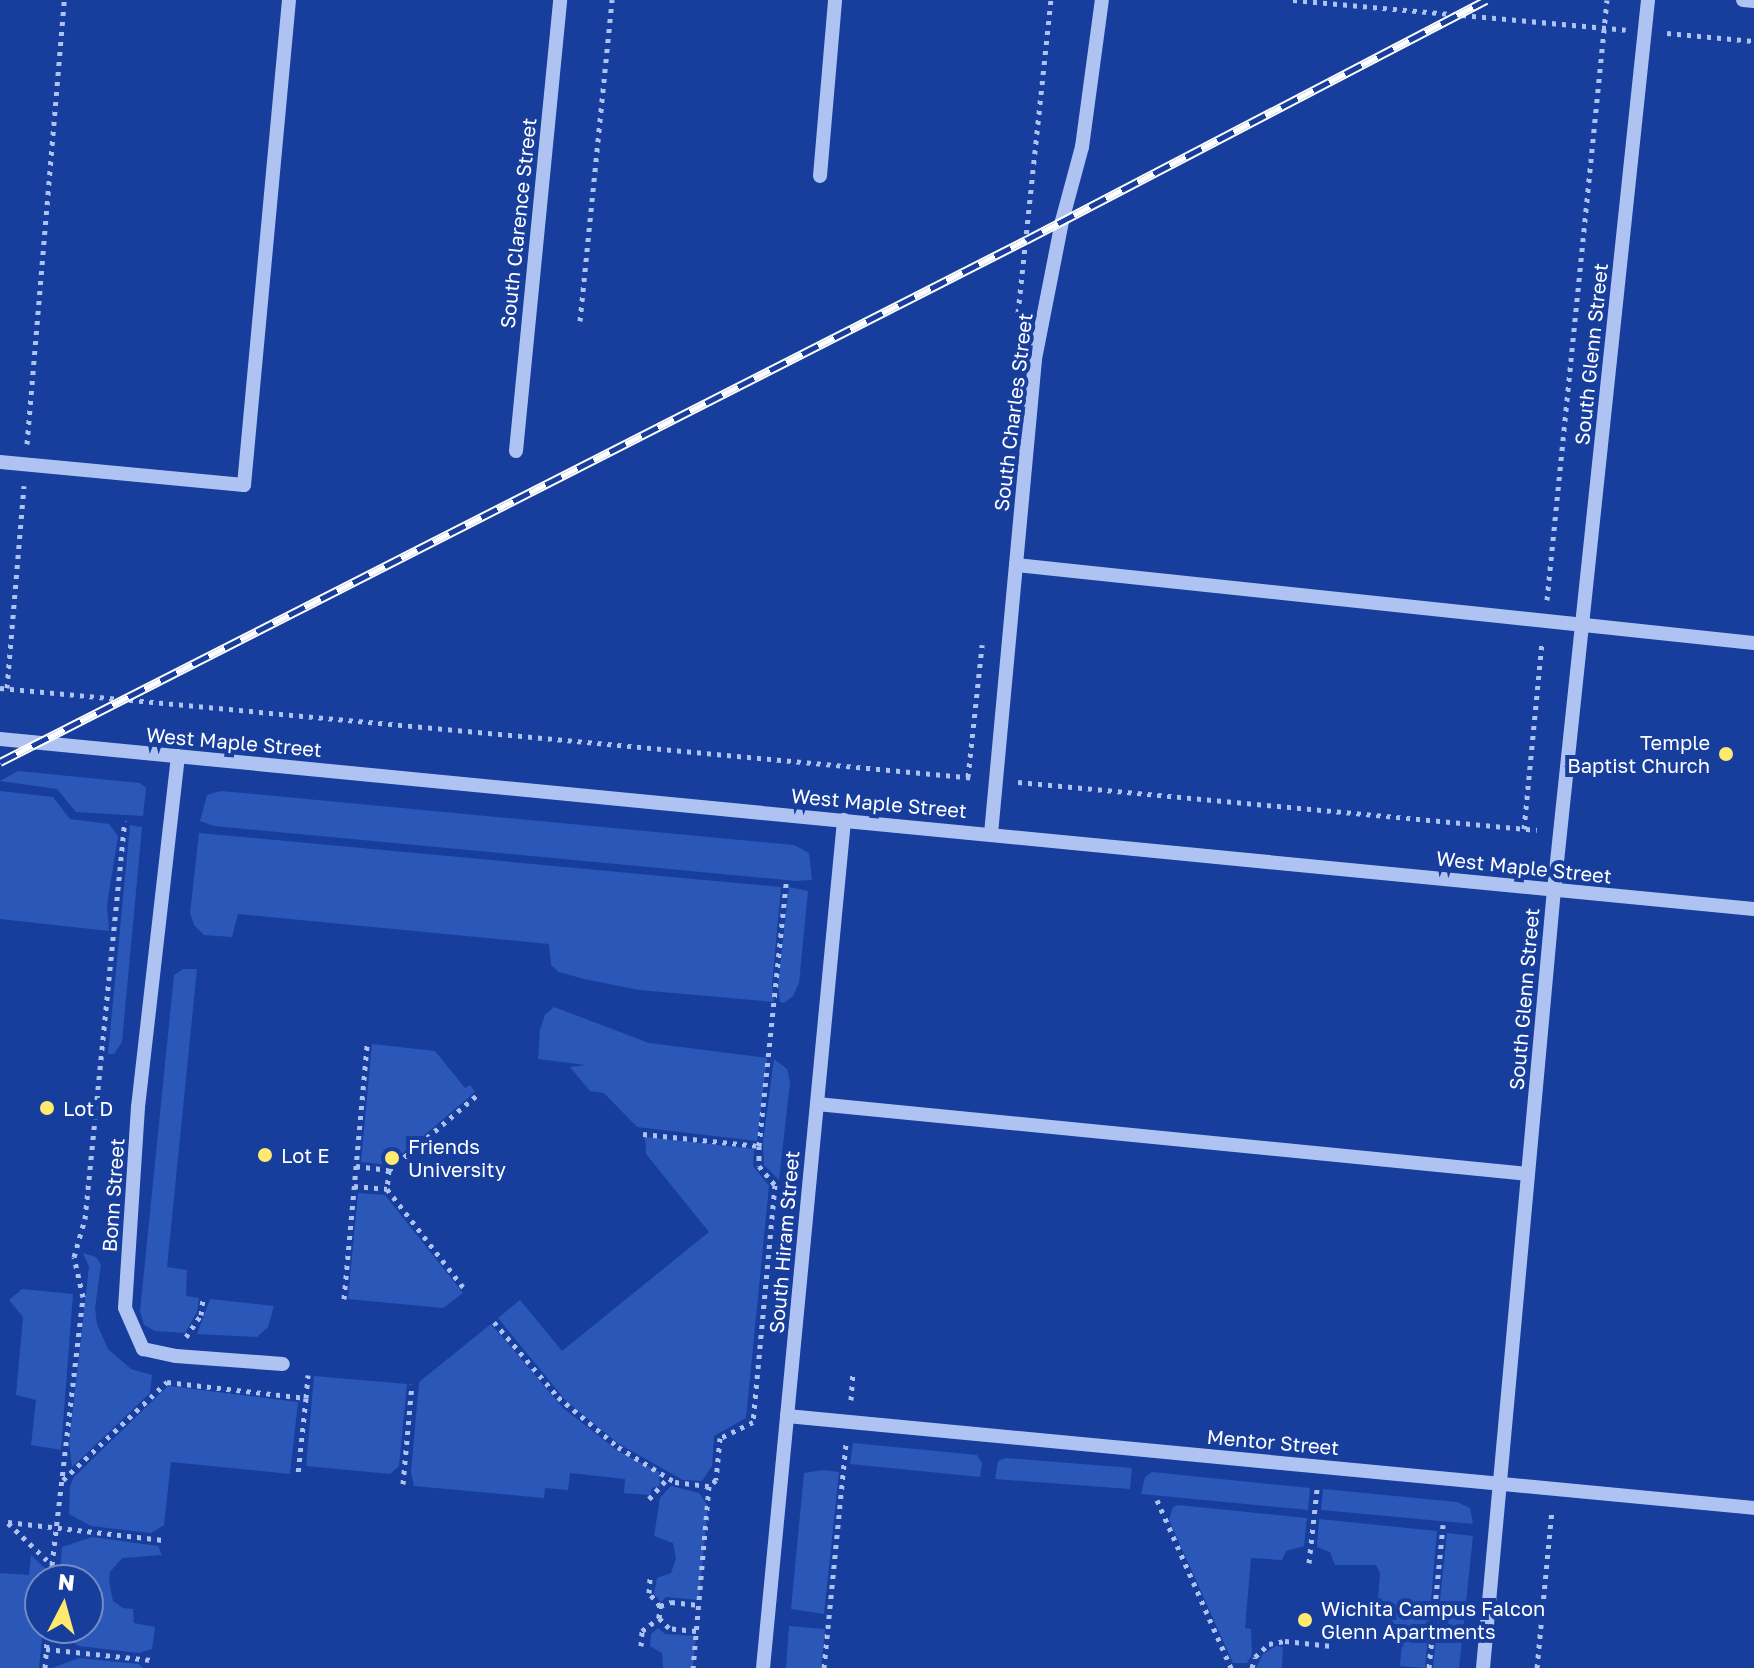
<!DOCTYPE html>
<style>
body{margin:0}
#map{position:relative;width:1754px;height:1668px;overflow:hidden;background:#173e9c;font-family:"Golos Text",sans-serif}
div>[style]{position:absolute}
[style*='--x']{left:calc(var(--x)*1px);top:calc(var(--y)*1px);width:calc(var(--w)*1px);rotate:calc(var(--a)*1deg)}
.green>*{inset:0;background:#2b57b9}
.path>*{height:5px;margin-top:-2.5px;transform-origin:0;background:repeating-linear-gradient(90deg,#aec3f2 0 4px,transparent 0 10px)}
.minor>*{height:14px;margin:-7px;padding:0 7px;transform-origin:7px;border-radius:7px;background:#aec3f2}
.rail>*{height:9px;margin-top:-4.5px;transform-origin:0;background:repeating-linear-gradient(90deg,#173e9c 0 18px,#fff 0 36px);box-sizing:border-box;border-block:2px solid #fff}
.dots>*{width:22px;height:22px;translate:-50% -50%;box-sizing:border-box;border:4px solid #173e9c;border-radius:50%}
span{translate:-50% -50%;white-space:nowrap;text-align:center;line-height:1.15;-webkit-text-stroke:8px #173e9c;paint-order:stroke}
.street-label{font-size:20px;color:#fff}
.poi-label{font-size:20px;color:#fff}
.right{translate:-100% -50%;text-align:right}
.left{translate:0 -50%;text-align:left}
.north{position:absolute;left:24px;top:1564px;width:80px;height:80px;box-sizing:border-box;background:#173e9c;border:2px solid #748bc4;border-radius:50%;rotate:6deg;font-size:22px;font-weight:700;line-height:32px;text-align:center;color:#fff}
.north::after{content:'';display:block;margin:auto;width:28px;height:36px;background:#ffea6f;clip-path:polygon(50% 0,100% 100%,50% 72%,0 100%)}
</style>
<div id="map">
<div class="green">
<i style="clip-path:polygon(18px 771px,140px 783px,146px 788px,143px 816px,76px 812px,57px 789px,0 781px)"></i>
<i style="clip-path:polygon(0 791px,53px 797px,70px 819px,109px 824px,118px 836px,107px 905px,109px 931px,0 919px)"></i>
<i style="clip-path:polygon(221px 791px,794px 845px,809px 853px,812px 880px,796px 881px,214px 826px,200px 821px,207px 795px)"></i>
<i style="clip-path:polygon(130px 825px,142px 827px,122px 1042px,114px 1054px,108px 1054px)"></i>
<i style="clip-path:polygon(199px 833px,781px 887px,772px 985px,774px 1002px,639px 990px,584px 979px,559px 972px,551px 965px,549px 944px,238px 914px,232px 937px,204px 935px,194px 925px,190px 913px)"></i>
<i style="clip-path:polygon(789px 887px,808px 891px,799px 983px,793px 996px,784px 1003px,780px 1002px,778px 985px)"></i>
<i style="clip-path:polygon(183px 969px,197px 969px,167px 1267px,187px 1270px,186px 1296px,199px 1298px,197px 1312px,185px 1333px,155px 1331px,144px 1325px,140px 1311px,174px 975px)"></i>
<i style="clip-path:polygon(554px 1007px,649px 1043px,767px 1058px,757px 1141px,637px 1127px,604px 1093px,590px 1091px,570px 1067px,586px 1065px,538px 1059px,540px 1029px,545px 1015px)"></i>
<i style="clip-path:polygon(372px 1044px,435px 1051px,465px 1088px,470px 1085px,475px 1092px,389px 1165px,361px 1162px)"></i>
<i style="clip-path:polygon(774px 1059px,787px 1069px,790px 1082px,779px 1180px,764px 1165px,763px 1142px)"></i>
<i style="clip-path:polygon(645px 1137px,754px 1149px,753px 1166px,769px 1186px,746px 1418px,714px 1436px,712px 1466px,702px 1481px,683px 1480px,619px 1444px,566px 1401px,498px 1318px,520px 1300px,562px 1351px,709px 1232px,646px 1154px)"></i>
<i style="clip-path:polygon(358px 1193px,385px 1195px,463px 1293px,443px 1308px,348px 1299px)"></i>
<i style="clip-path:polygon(83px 1253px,96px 1257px,101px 1265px,95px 1308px,97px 1324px,108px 1349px,131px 1369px,152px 1375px,150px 1393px,72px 1467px,69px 1443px,89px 1267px)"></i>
<i style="clip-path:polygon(22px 1289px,73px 1294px,61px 1450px,31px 1445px,36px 1400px,16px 1395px,23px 1317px,9px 1300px)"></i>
<i style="clip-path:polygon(210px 1299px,274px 1306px,268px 1327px,257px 1337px,197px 1334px)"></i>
<i style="clip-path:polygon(491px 1324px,563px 1408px,618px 1451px,659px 1472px,660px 1486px,652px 1488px,650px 1495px,624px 1493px,625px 1479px,570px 1473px,568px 1490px,545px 1488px,544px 1498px,414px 1486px,411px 1472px,419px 1382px)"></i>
<i style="clip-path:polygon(314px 1376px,407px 1384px,399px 1466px,390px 1474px,306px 1466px)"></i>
<i style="clip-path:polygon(168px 1386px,298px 1402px,290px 1474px,171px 1462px,164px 1525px,151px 1533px,91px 1526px,69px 1514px,70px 1486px,74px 1477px)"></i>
<i style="clip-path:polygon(853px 1443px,977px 1455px,982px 1463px,980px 1477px,850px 1464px)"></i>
<i style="clip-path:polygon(1006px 1458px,1132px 1468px,1130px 1489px,995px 1479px,998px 1461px)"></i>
<i style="clip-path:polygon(822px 1470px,839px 1472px,824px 1614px,791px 1609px,804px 1473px)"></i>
<i style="clip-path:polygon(1152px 1472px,1310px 1488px,1308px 1510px,1141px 1494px,1145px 1477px)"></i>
<i style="clip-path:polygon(671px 1486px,699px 1493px,708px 1506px,699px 1600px,666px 1597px,661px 1602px,654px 1594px,657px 1578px,671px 1573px,676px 1559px,673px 1543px,654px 1536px,660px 1498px)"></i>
<i style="clip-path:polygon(1323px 1489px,1457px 1502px,1470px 1508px,1473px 1524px,1321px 1510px)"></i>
<i style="clip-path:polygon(1178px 1505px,1307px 1518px,1304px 1546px,1286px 1551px,1282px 1560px,1251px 1558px,1245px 1628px,1251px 1629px,1252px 1654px,1247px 1663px,1233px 1663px,1169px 1520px,1173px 1507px)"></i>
<i style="clip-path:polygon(1319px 1519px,1437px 1531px,1425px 1668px,1400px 1666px,1403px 1632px,1396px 1631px,1387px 1620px,1366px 1612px,1367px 1605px,1378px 1599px,1380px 1573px,1376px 1565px,1335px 1565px,1330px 1552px,1317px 1547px)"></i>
<i style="clip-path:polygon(1447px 1533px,1473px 1536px,1459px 1668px,1433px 1668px)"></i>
<i style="clip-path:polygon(92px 1537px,158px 1546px,162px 1555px,122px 1558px,110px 1572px,109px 1581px,113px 1601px,123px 1608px,133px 1609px,134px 1623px,155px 1627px,152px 1649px,139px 1653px,79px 1646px,53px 1631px,54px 1628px,88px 1628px,88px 1580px,59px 1580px,62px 1547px)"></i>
<i style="clip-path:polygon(31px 1555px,48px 1571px,48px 1580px,40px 1580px,40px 1628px,43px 1628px,39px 1668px,0 1668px,0 1573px,29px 1575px)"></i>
<i style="clip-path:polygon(789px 1626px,825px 1629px,821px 1668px,786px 1668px)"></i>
<i style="clip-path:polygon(658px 1628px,665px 1634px,696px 1636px,693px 1668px,663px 1668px,662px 1653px,650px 1646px,651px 1634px)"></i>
<i style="clip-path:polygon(1276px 1646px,1283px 1647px,1282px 1668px,1256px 1668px,1263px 1654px)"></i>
<i style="clip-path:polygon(79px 1658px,139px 1664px,143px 1668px,52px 1668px)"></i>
</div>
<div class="path">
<i style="--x:1293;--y:0;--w:334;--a:5.1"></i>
<i style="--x:1667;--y:33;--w:87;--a:5.3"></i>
<i style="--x:1018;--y:313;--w:315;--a:-84"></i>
<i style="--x:580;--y:321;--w:323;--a:-84.3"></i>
<i style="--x:27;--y:444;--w:446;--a:-85.2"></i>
<i style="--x:1547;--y:600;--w:603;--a:-84.29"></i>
<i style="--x:0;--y:688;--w:980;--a:5.27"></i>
<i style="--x:7;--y:688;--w:203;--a:-85.2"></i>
<i style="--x:968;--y:777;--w:133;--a:-83.9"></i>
<i style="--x:1018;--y:782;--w:521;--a:5.28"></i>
<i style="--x:1524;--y:829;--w:188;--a:-84.5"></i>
<i style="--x:643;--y:1134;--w:117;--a:5.9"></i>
<i style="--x:759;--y:1146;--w:20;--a:90"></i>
<i style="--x:759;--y:1166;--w:25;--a:50"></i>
<i style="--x:775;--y:1185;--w:238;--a:95.3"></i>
<i style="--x:753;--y:1422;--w:37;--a:154"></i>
<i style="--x:720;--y:1438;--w:42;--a:95.4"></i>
<i style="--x:716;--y:1480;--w:9;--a:139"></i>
<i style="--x:709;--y:1486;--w:183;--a:95"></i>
<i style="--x:759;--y:1146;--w:264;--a:-84.1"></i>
<i style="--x:356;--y:1166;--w:33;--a:7"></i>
<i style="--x:389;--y:1170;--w:19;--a:96"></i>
<i style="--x:387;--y:1189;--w:129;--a:52.2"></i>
<i style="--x:389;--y:1170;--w:116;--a:-40.4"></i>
<i style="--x:354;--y:1186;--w:33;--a:5"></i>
<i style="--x:344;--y:1299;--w:256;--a:-84.8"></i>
<i style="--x:494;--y:1322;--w:99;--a:49.5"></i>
<i style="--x:558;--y:1397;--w:78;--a:39.8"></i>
<i style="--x:618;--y:1447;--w:67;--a:31.6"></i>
<i style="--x:675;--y:1482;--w:34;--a:7"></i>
<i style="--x:186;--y:1337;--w:27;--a:-56"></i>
<i style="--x:201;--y:1315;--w:17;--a:-83"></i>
<i style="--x:306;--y:1398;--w:23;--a:-85"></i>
<i style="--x:851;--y:1400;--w:26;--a:-86"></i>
<i style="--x:63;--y:1480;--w:143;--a:-43.3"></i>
<i style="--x:167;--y:1382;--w:140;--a:6.6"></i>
<i style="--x:306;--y:1398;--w:76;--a:96"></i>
<i style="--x:403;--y:1484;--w:100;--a:-84.9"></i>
<i style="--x:649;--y:1499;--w:28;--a:-48"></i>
<i style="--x:1157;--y:1500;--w:184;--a:66.2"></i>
<i style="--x:8;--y:1522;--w:156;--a:6.6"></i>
<i style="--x:8;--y:1523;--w:61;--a:43.7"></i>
<i style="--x:52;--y:1565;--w:15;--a:94"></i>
<i style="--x:1309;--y:1563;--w:74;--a:-83.8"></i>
<i style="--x:52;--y:1565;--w:270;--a:-83.4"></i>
<i style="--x:83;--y:1297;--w:41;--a:-102.7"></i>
<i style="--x:74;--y:1257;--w:40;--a:-74"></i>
<i style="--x:85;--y:1219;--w:400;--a:-84.3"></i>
<i style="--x:696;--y:1631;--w:27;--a:-174"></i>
<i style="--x:669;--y:1628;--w:14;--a:-135"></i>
<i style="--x:659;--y:1618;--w:12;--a:-85"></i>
<i style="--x:660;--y:1606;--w:12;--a:-20"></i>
<i style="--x:671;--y:1602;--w:28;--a:6"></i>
<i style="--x:641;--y:1646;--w:15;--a:-86"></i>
<i style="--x:642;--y:1631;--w:21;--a:-37"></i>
<i style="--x:659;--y:1618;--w:12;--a:-85"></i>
<i style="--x:660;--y:1606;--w:17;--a:-130"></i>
<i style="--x:649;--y:1593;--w:16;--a:-86"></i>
<i style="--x:46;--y:1649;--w:106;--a:6"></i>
<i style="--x:45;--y:1668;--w:40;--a:-85.7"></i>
<i style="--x:824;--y:1668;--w:227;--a:-84.4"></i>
<i style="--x:1252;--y:1668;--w:11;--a:-75"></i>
<i style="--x:1255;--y:1657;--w:19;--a:-43"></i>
<i style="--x:1269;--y:1644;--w:16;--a:-11"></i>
<i style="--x:1285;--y:1641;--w:47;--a:6.1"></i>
<i style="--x:1429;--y:1668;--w:144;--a:-84.4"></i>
<i style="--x:1537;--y:1668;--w:159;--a:-84.6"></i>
</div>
<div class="minor">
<i style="--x:1743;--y:0;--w:11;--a:5"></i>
<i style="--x:820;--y:176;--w:177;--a:-85.1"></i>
<i style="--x:516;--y:451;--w:453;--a:-84.4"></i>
<i style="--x:0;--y:462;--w:245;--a:5.4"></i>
<i style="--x:244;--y:485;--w:487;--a:-84.7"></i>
<i style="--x:1016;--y:565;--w:742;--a:6.03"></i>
<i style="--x:0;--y:739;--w:1762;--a:5.54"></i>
<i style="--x:178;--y:756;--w:353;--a:96.5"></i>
<i style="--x:138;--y:1107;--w:201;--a:93.7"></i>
<i style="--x:125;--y:1308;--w:45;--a:66.3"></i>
<i style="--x:143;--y:1349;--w:34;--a:12"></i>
<i style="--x:176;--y:1356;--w:107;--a:4.3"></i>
<i style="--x:991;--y:834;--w:477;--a:-84.7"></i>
<i style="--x:1035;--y:359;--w:141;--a:-78.9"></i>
<i style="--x:1062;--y:221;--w:77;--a:-74.9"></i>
<i style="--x:1082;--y:147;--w:148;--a:-82.3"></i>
<i style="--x:817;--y:1104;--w:714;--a:5.62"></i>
<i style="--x:787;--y:1416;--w:971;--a:5.43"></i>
<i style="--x:763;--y:1668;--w:852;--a:-84.54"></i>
<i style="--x:1483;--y:1668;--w:781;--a:-84.79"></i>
<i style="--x:1554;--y:890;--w:895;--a:-83.97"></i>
</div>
<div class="rail">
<i style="--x:0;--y:762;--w:1151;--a:-26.97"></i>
<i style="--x:1026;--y:240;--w:519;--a:-27.55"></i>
</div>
<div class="dots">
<i style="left:1726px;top:754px;background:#ffea6f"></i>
<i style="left:47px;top:1108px;background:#ffea6f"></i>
<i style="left:265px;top:1155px;background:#ffea6f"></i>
<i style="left:392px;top:1158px;background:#ffea6f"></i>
<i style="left:1305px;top:1620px;background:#ffea6f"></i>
</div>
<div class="street-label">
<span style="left:518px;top:223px;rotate:-84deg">South Clarence Street</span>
<span style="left:1591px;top:354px;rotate:-84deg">South Glenn Street</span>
<span style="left:1013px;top:412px;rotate:-83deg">South Charles Street</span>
<span style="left:234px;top:742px;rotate:5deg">West Maple Street</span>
<span style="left:879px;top:803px;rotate:5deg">West Maple Street</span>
<span style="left:1524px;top:867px;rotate:6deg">West Maple Street</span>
<span style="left:1524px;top:999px;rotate:-85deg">South Glenn Street</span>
<span style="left:113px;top:1195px;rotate:-86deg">Bonn Street</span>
<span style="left:784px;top:1242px;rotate:-85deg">South Hiram Street</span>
<span style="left:1273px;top:1442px;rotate:5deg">Mentor Street</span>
</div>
<div class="poi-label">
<span class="right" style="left:1710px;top:754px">Temple<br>Baptist Church</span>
<span class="left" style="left:63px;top:1108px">Lot D</span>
<span class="left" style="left:408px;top:1158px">Friends<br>University</span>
<span class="left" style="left:281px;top:1155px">Lot E</span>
<span class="left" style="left:1321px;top:1620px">Wichita Campus Falcon<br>Glenn Apartments</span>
</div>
<div class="north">N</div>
</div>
